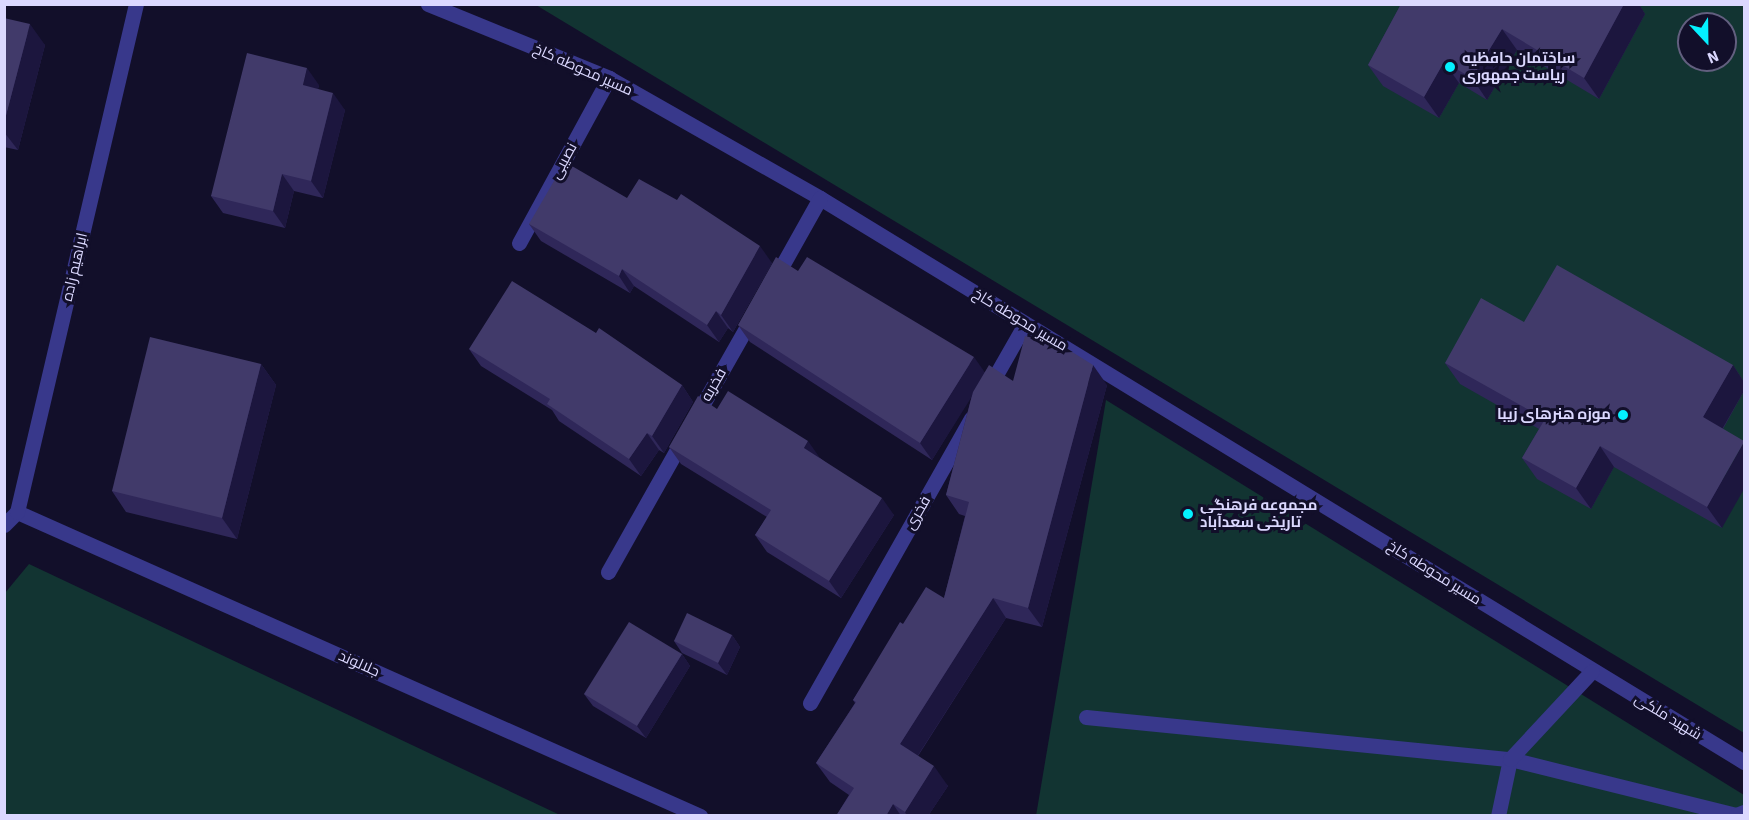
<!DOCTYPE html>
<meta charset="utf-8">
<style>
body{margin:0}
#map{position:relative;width:1749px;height:820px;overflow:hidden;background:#120f2a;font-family:"Source Sans 3",Cairo,sans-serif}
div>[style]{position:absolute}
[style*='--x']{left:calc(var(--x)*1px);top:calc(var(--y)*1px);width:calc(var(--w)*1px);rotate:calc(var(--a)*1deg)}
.green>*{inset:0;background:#123432}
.service>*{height:15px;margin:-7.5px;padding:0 7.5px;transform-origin:7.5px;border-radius:7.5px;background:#38388b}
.minor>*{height:15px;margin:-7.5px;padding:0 7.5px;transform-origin:7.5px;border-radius:7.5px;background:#38388b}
.wall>*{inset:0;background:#2f2759}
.shaded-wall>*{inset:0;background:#1c163e}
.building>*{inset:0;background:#413a6a}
.dots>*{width:16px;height:16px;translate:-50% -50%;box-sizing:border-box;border:3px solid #120f2a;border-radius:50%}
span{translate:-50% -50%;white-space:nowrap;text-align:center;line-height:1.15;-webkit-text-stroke:6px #120f2a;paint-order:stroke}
.poi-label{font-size:15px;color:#dbd8ff;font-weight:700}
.left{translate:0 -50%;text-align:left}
.right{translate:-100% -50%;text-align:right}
.street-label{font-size:15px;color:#dbd8ff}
.frame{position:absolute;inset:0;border:6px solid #dbd8ff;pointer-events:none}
.north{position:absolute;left:1677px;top:12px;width:60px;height:60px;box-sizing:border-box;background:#120f2a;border:2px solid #625f7f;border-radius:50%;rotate:158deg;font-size:16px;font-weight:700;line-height:24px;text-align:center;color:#dbd8ff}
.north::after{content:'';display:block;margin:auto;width:21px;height:27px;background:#04f1ff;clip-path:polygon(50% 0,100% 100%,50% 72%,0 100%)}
</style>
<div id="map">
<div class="green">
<i style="clip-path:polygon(evenodd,536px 5px,1744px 5px,1744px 733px,536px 5px,1689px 24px,1725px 24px,1725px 60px,1689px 60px,1689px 24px)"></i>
<i style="clip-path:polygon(1106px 400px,1744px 795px,1744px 816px,1036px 816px)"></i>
<i style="clip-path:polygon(29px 564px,560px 815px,5px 815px,5px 593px)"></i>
</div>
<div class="service">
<i style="--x:428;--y:4;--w:196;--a:22.2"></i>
<i style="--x:609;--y:78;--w:243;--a:29.6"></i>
<i style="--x:820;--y:198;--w:1083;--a:31.4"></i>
<i style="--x:1086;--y:717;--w:426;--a:5.7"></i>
<i style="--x:1510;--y:759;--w:233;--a:13.9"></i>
<i style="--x:1736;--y:815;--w:9;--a:-21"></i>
<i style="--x:1498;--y:816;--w:58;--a:-78.1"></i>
<i style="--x:1510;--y:759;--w:120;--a:-47"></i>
</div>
<div class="minor">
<i style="--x:519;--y:243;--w:188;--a:-61.4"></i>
<i style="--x:774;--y:280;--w:94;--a:-60.7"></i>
<i style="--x:989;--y:387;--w:73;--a:-60.3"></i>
<i style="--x:695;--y:418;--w:117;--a:-60.4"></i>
<i style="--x:17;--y:512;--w:748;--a:23.99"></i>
<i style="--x:4;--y:525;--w:18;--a:-45"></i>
<i style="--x:17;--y:512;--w:522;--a:-76.82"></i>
<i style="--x:608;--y:572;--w:153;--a:-60.6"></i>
<i style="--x:810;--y:703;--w:327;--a:-60.5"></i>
</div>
<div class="wall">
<i style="clip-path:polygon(1401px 4px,1639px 4px,1645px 14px,1599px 99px,1517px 50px,1487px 100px,1459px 83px,1439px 118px,1383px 86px,1368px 65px)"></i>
<i style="clip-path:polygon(4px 18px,45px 45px,18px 150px,4px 147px)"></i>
<i style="clip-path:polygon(319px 85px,318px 89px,345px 110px,323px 198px,294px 191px,285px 228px,223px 213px,211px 196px)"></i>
<i style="clip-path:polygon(627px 198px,772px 263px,733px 332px,728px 328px,719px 342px,634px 286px,630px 293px,541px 241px,529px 224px)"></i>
<i style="clip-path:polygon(798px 271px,984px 372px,1013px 381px,1107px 385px,1042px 627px,1006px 618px,918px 756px,948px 786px,928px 816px,836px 816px,849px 795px,830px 782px,816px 763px,855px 703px,853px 700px,903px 624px,944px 598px,965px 516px,959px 514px,946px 495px,972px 395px,932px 460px,750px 342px,738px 325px)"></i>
<i style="clip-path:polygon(1524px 322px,1733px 365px,1744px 382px,1744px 391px,1723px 429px,1722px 528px,1614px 467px,1591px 509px,1537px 479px,1522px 458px,1539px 429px,1460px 384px,1445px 363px)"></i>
<i style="clip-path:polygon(469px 349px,682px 385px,693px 402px,664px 453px,659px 450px,641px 476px,559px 421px,552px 410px,481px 366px)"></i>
<i style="clip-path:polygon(261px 364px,276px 385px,237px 539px,126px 512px,112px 491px)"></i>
<i style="clip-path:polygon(717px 409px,820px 458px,894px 515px,841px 598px,767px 552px,755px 535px,767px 517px,681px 464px,669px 447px)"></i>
<i style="clip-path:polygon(732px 635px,740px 647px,727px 675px,682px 653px,674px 641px)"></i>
<i style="clip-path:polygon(682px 654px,690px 666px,646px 738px,593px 706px,584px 694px)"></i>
</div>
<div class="shaded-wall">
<i style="clip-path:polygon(1624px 4px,1639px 4px,1645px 14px,1599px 99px,1584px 78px)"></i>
<i style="clip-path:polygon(30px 24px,45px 45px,18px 150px,4px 132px,4px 123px)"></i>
<i style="clip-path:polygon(1502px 29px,1517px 50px,1487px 100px,1472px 78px)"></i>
<i style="clip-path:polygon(1444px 62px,1459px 83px,1439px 118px,1424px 97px)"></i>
<i style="clip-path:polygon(307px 68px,319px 85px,315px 102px,303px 85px)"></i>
<i style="clip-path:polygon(333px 93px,345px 110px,323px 198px,311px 181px)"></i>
<i style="clip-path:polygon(282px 174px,294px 191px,285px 228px,273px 211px)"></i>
<i style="clip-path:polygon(760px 246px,772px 263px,733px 332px,721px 315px)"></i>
<i style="clip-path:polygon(622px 269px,634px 286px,630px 293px,619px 276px)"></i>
<i style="clip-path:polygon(716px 311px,728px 328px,719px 342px,707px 325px)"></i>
<i style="clip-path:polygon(974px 357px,986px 374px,932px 460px,920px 443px)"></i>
<i style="clip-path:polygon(261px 364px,276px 385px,237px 539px,222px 518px)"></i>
<i style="clip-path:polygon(1093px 365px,1107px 385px,1042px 627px,1028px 608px)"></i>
<i style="clip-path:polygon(1733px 365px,1744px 382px,1744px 391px,1717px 438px,1703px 417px)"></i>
<i style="clip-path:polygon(682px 385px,693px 402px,664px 453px,652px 436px)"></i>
<i style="clip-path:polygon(647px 433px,659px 450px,641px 476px,629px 459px)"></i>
<i style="clip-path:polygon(808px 441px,820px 458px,816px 465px,804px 448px)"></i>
<i style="clip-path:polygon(1744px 442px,1744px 489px,1722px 528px,1707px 507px)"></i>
<i style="clip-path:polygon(1600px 446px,1614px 467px,1591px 509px,1576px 488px)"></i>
<i style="clip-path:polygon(882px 498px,894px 515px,841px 598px,829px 581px)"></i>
<i style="clip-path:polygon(993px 598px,1006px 618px,913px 763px,900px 744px)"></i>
<i style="clip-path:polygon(732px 635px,740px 647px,727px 675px,718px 663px)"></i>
<i style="clip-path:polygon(682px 654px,690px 666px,646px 738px,637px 726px)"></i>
<i style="clip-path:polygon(934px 766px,948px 786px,928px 816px,907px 816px,905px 812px)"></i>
<i style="clip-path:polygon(893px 804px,901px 816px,886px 816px)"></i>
</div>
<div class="building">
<i style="clip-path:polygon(1401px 4px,1624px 4px,1584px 78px,1502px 29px,1472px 78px,1444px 62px,1424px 97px,1368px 65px)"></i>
<i style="clip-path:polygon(4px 18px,30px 24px,4px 123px)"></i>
<i style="clip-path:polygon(247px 53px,307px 68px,303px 85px,333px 93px,311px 181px,282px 174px,273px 211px,211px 196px)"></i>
<i style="clip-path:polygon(565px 162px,627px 198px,639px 179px,677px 200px,681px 194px,760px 246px,721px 315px,716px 311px,707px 325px,622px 269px,619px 276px,529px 224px)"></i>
<i style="clip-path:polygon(776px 257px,798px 271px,807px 257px,974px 357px,920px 443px,738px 325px)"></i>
<i style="clip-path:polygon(1557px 265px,1733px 365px,1703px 417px,1744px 441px,1744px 442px,1707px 507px,1600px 446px,1576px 488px,1522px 458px,1545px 419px,1445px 363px,1481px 298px,1524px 322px)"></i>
<i style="clip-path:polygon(512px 281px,596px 333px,599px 328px,682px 385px,652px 436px,647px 433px,629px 459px,547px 404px,550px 399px,469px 349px)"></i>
<i style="clip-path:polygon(1025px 336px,1061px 345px,1093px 365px,1028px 608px,993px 598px,900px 744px,934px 766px,905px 812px,893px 804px,886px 816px,836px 816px,854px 788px,816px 763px,856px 702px,853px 700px,900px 622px,903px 624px,926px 587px,944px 598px,969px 502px,946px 495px,973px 392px,989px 365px,1013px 381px)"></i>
<i style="clip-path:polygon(150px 337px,261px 364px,222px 518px,112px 491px)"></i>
<i style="clip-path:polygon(728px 391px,808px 441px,804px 448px,882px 498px,829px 581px,755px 535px,771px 510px,669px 447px,698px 396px,717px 409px)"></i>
<i style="clip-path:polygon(687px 613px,732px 635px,718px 663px,674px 641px)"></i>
<i style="clip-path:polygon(629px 622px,682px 654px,637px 726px,584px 694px)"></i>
</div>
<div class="dots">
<i style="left:1450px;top:67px;background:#04f1ff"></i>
<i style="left:1623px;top:415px;background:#04f1ff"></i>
<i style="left:1188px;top:514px;background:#04f1ff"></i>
</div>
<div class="poi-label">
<span class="left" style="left:1462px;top:67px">ساختمان حافظیه<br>ریاست جمهوری</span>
<span class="right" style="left:1611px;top:415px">موزه هنرهای زیبا</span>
<span class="left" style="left:1200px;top:514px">مجموعه فرهنگی<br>تاریخی سعدآباد</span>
</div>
<div class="street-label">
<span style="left:583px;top:70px;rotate:24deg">مسیر محوطه کاخ</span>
<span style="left:564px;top:161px;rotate:-61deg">نصیبی</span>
<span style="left:75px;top:267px;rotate:-77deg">ابراهیم زاده</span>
<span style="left:1020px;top:320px;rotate:31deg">مسیر محوطه کاخ</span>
<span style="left:714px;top:385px;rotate:-60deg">فخریه</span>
<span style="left:918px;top:513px;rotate:-60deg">فخری</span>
<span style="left:1434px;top:573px;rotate:32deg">مسیر محوطه کاخ</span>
<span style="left:359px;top:664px;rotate:24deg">جلالوند</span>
<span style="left:1668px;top:717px;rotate:31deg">شهید ملکی</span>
</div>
<div class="frame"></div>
<div class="north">N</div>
</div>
